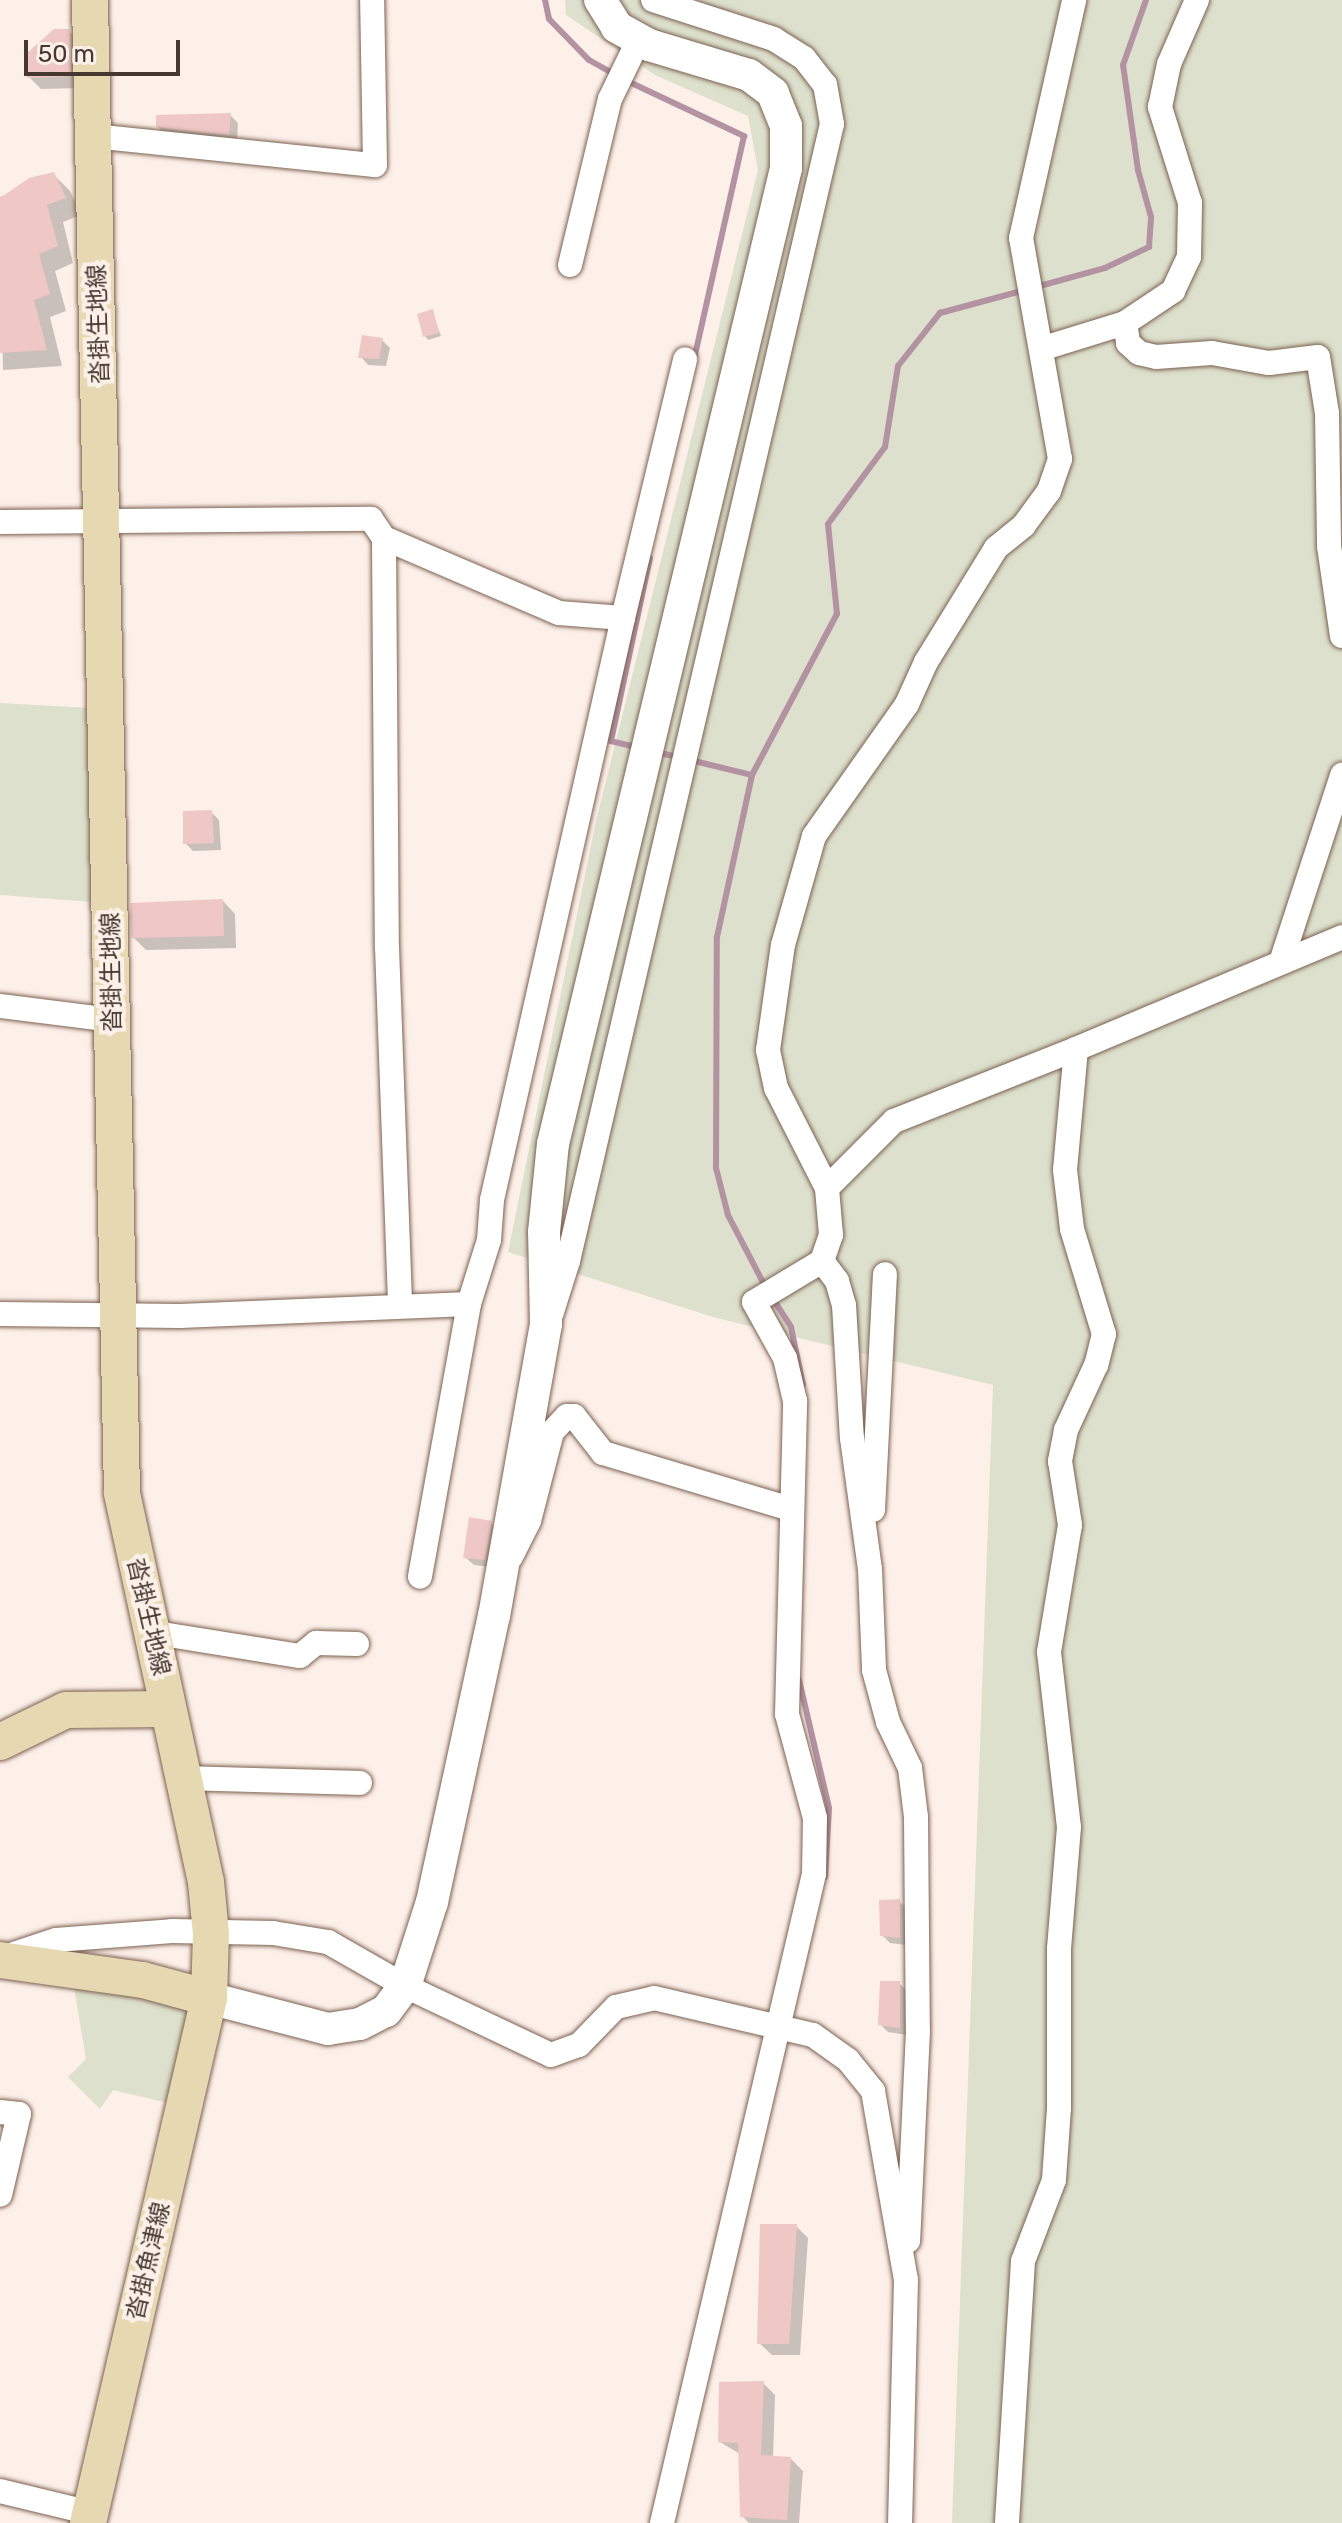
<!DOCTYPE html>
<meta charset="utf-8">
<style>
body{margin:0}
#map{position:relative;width:1342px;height:2523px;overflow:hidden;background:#fdf0e9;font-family:Rubik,"Noto Sans JP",sans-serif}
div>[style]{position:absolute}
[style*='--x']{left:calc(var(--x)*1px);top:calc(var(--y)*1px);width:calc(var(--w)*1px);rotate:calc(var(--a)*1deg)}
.green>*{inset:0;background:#dce0cc}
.shadow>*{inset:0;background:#0003}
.stream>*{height:6px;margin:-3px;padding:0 3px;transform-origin:3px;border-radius:3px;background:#b392a2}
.building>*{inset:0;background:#efc7c6}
.roads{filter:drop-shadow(0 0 2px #7d6151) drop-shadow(0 0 2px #7d6151)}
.minor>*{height:24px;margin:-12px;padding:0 12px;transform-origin:12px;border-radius:12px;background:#fff}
.tertiary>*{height:32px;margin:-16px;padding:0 16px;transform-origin:16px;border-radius:16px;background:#fff}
.secondary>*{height:36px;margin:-18px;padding:0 18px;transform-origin:18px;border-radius:18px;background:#e6d9b2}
span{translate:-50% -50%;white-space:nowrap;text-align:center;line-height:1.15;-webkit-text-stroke:8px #fdf0e9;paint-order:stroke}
.street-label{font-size:24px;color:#453831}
.scale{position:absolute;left:24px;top:40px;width:156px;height:36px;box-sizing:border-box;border:4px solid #453831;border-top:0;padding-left:10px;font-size:24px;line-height:28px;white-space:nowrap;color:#453831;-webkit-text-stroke:6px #fdf0e9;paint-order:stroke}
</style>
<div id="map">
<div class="green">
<i style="clip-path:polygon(565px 0,1342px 0,1342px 2523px,952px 2523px,993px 1385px,713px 1317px,508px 1252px,596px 821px,758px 170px,748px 116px,655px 75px,566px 15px)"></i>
<i style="clip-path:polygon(0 703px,90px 708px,93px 902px,0 895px)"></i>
<i style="clip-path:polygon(73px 1982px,187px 2003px,189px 2013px,168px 2103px,113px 2090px,100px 2109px,68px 2077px,86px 2059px)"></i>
</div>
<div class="shadow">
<i style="clip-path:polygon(69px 31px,81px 43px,82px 88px,41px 89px,29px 77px)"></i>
<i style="clip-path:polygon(230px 115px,238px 123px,237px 142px,166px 135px,158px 127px)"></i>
<i style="clip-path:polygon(53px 174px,70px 191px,81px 215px,63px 222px,73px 263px,55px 271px,66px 311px,50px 317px,62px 366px,3px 370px,0 197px)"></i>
<i style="clip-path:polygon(432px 312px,441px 336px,428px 340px,425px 336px)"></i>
<i style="clip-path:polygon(382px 340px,390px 348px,386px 366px,368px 365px,361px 357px)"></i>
<i style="clip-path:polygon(211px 812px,219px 820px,221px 850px,193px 851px,185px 843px)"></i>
<i style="clip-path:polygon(223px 901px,235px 914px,236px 948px,146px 950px,133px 937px)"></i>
<i style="clip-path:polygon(491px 1523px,499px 1531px,492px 1567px,474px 1565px,466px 1558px)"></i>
<i style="clip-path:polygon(899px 1901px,907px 1909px,907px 1945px,890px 1943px,882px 1935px)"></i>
<i style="clip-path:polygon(899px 1983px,907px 1991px,907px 2035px,888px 2032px,880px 2024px)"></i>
<i style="clip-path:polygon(796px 2226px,808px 2238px,800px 2355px,772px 2355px,759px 2343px)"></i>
<i style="clip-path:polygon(763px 2383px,775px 2395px,773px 2458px,791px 2459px,803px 2471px,799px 2523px,749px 2523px,742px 2516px,740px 2454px,720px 2442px)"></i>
</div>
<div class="stream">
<i style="--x:545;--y:0;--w:19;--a:78"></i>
<i style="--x:549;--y:19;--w:57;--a:45.7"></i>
<i style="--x:589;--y:60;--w:31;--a:29"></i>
<i style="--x:625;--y:80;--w:132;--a:25.2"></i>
<i style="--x:744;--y:136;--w:230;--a:102.6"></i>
<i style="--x:1036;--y:287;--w:72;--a:-15.4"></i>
<i style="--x:1105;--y:268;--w:49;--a:-25.5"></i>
<i style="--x:1149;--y:247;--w:30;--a:-86"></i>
<i style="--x:1151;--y:217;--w:49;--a:-105.5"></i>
<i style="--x:1138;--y:170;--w:106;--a:-98.1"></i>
<i style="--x:1123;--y:65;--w:69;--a:-70.5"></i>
<i style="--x:636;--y:747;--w:26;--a:-167"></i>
<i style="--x:611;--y:741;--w:187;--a:-78"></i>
<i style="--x:655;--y:752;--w:25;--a:12"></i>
<i style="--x:690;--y:760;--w:64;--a:13.6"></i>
<i style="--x:767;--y:1290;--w:85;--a:-117.5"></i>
<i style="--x:728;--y:1215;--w:49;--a:-104.3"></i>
<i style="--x:716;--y:1168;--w:231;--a:-89.8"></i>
<i style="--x:717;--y:937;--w:166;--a:-77.8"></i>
<i style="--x:752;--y:775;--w:182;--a:-62.2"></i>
<i style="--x:837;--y:614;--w:90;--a:-95.7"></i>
<i style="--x:828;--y:524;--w:96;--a:-53.5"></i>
<i style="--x:885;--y:447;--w:82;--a:-80.9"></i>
<i style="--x:898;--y:366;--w:68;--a:-51.6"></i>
<i style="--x:940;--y:313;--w:88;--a:-15.1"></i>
<i style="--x:773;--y:1299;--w:33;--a:57"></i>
<i style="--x:791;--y:1327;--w:59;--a:78.3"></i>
<i style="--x:799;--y:1680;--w:131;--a:76.8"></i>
<i style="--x:829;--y:1808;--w:69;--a:93.3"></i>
</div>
<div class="building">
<i style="clip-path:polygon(54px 29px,70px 29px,71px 76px,27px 78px,27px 53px)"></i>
<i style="clip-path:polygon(231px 113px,229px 135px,156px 127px,156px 115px)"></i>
<i style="clip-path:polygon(54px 172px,66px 198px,47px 205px,58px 246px,39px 254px,50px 294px,34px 300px,47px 350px,0 353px,0 198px,29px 178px)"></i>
<i style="clip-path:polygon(433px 309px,439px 333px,423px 337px,417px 314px)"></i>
<i style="clip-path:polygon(362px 335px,383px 338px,379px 359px,358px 358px)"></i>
<i style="clip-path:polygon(212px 810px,214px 843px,183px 844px,183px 811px)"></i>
<i style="clip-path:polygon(223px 899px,224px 936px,131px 938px,130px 903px)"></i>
<i style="clip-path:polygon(469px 1517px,492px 1521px,485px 1560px,463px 1558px)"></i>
<i style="clip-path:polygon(900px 1899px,900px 1938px,880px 1936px,879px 1900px)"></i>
<i style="clip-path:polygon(880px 1981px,900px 1981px,900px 2028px,878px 2025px)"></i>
<i style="clip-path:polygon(760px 2224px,797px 2224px,789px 2344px,757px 2344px)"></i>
<i style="clip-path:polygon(764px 2381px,761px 2455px,791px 2457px,787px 2520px,740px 2517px,738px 2443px,718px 2442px,719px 2382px)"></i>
</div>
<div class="roads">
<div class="minor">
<i style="--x:93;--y:136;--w:283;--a:5.9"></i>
<i style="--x:375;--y:165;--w:165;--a:-91"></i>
<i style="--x:570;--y:265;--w:171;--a:-76.5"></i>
<i style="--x:610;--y:99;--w:67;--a:-64.2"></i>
<i style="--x:1125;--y:323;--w:58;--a:-33.7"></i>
<i style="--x:1173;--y:291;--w:38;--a:-65"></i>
<i style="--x:1189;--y:257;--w:54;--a:-88.9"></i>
<i style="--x:1190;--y:203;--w:101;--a:-107.4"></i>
<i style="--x:1160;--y:107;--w:44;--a:-78.2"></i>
<i style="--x:1169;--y:64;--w:70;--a:-66.4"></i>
<i style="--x:1044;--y:348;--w:85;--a:-17.2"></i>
<i style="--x:1125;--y:323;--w:20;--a:81"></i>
<i style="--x:1128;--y:343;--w:15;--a:42"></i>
<i style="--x:1139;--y:353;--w:17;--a:13"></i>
<i style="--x:1156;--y:357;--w:56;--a:-4.1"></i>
<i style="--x:1212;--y:353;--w:58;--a:10"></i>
<i style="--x:1269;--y:363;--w:49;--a:-7"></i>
<i style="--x:1318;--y:357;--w:57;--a:80.9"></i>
<i style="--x:1327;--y:413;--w:133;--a:89.1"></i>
<i style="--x:1329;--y:546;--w:91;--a:81.8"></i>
<i style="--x:0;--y:522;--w:371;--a:-0.5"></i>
<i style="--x:371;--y:519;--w:23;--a:56"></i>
<i style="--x:384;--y:538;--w:409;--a:89.6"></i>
<i style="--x:387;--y:947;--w:359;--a:87.9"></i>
<i style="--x:384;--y:538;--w:190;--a:23.2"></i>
<i style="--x:559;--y:613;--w:64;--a:4.5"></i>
<i style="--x:623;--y:618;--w:597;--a:102.69"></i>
<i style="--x:492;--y:1200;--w:40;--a:94.3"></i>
<i style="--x:489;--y:1240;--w:67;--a:107.4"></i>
<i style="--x:469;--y:1304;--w:277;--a:100.2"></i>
<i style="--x:623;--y:618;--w:266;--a:-76.5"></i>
<i style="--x:1282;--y:959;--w:194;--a:-71.9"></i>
<i style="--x:0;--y:1006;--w:114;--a:7.1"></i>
<i style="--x:1076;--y:1049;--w:289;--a:-22.8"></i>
<i style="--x:827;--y:1188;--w:95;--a:-45"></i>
<i style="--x:894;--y:1121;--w:196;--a:-21.6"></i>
<i style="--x:1076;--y:1049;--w:121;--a:95.2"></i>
<i style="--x:1065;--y:1170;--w:59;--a:83.2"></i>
<i style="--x:1072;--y:1229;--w:110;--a:73.1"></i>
<i style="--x:1104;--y:1334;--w:32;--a:104"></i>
<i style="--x:1096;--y:1365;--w:72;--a:114.8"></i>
<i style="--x:1066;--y:1430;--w:32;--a:101"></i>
<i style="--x:1060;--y:1461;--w:65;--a:81.1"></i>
<i style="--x:1070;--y:1525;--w:129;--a:99.4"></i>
<i style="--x:1049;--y:1652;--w:176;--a:83.5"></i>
<i style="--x:1069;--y:1827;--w:122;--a:94.7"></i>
<i style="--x:1059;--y:1949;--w:159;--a:90"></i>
<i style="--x:1059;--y:2108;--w:72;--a:94"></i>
<i style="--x:1054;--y:2180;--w:87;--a:110.9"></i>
<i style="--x:1023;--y:2261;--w:262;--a:93.5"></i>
<i style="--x:822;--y:1261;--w:25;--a:53"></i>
<i style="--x:837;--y:1281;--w:25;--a:74"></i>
<i style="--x:844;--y:1305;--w:133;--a:86.6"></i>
<i style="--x:852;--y:1438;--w:132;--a:82.2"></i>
<i style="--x:870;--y:1569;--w:101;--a:87.7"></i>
<i style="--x:874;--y:1670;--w:54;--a:74.9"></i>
<i style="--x:888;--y:1722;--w:51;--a:64.4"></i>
<i style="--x:910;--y:1768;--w:49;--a:83"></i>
<i style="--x:916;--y:1817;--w:214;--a:89.5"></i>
<i style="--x:918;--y:2031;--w:210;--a:92.7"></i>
<i style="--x:0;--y:1314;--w:180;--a:0.6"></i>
<i style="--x:180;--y:1316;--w:289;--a:-2.4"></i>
<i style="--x:551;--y:1315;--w:57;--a:-72.5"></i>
<i style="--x:568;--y:1261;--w:1167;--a:-76.93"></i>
<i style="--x:832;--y:124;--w:40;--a:-100"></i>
<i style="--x:825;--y:85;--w:34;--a:-128"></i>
<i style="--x:804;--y:58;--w:36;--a:-148"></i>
<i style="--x:774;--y:39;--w:127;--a:-162.1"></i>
<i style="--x:873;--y:1510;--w:236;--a:-87.1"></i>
<i style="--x:511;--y:1557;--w:40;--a:-63.4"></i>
<i style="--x:529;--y:1521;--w:92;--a:-75.5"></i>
<i style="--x:552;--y:1432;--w:22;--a:-47"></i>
<i style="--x:567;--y:1416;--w:7;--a:0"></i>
<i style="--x:574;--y:1416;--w:47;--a:51.9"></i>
<i style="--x:603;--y:1453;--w:196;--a:16.6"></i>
<i style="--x:150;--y:1632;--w:152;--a:9.1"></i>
<i style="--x:300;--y:1656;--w:21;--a:-39"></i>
<i style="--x:316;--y:1643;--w:41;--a:1.4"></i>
<i style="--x:184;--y:1778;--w:176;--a:1.6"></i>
<i style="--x:2;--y:1958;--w:57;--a:-18.4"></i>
<i style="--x:56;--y:1940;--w:116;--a:-4.4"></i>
<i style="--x:172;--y:1931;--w:101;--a:1.1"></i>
<i style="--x:273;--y:1933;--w:56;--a:9.3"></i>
<i style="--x:328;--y:1942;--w:89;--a:29.7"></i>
<i style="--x:405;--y:1986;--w:161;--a:25.3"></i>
<i style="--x:551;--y:2055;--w:30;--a:-20"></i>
<i style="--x:579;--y:2045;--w:53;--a:-45.8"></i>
<i style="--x:616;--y:2007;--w:39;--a:-13"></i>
<i style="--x:654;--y:1998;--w:163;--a:13.1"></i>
<i style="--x:813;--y:2035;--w:43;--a:35.5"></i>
<i style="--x:848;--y:2060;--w:40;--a:51"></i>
<i style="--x:873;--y:2091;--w:192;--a:80.1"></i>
<i style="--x:906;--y:2280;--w:243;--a:91.4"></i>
<i style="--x:0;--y:2112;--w:19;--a:6"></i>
<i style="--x:19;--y:2114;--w:83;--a:103.2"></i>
<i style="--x:0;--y:2491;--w:94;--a:13.6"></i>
<i style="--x:662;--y:2523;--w:667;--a:-76.82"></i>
<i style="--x:814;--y:1874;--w:56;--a:-89"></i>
<i style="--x:815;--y:1818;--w:108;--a:-105.1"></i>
<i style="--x:787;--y:1714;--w:313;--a:-88.5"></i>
<i style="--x:795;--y:1401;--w:44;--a:-103.1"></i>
<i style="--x:785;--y:1358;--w:64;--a:-119"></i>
<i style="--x:754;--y:1302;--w:79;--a:-31.1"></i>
<i style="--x:822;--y:1261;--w:28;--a:-71"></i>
<i style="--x:831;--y:1235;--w:47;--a:-94.9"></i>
<i style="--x:827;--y:1188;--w:112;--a:-117"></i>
<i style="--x:776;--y:1088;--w:39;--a:-102"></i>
<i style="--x:768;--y:1050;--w:106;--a:-81.9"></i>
<i style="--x:783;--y:945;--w:113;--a:-74.1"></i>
<i style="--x:814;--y:836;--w:161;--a:-54.8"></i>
<i style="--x:907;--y:704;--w:46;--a:-65.7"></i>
<i style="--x:926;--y:662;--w:134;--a:-58.4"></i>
<i style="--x:996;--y:548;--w:36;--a:-39"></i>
<i style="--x:1024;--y:525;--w:42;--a:-53.7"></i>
<i style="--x:1049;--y:491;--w:34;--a:-71"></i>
<i style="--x:1060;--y:459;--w:224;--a:-100"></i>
<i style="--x:1021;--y:238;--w:244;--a:-77.4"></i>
</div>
<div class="tertiary">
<i style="--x:209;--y:1998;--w:123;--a:14.6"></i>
<i style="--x:328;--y:2029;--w:32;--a:-9"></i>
<i style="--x:360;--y:2024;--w:29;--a:-27"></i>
<i style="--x:386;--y:2011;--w:31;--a:-53"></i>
<i style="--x:405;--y:1986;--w:88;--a:-72.2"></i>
<i style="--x:432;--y:1902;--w:293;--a:-77.8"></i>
<i style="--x:494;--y:1616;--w:297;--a:-79.9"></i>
<i style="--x:546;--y:1324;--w:92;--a:-91.2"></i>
<i style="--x:544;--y:1232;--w:88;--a:-84.2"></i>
<i style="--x:553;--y:1144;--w:1003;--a:-76.57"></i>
<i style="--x:786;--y:168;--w:42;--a:-90"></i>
<i style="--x:786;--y:126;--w:35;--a:-112"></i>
<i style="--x:773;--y:93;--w:30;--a:-143"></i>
<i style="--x:749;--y:75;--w:104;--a:-163.3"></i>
<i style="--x:649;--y:45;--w:37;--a:-151"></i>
<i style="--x:617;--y:27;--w:32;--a:-122"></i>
</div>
<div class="secondary">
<i style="--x:0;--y:1742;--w:73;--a:-25.9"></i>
<i style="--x:66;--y:1710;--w:102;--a:-0.6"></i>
<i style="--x:0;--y:1960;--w:144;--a:8"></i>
<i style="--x:143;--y:1980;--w:68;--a:15.3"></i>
<i style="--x:88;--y:2523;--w:539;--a:-77.02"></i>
<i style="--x:209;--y:1998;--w:64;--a:-88.2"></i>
<i style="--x:211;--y:1934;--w:52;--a:-95.5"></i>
<i style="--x:206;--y:1882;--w:399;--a:-102.2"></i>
<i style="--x:122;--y:1492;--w:1492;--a:-91.23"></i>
</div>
</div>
<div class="street-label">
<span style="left:99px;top:324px;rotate:-92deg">沓掛生地線</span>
<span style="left:112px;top:972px;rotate:-91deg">沓掛生地線</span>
<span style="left:148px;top:1617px;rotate:77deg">沓掛生地線</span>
<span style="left:149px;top:2261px;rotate:-77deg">沓掛魚津線</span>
</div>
<div class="scale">50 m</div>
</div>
